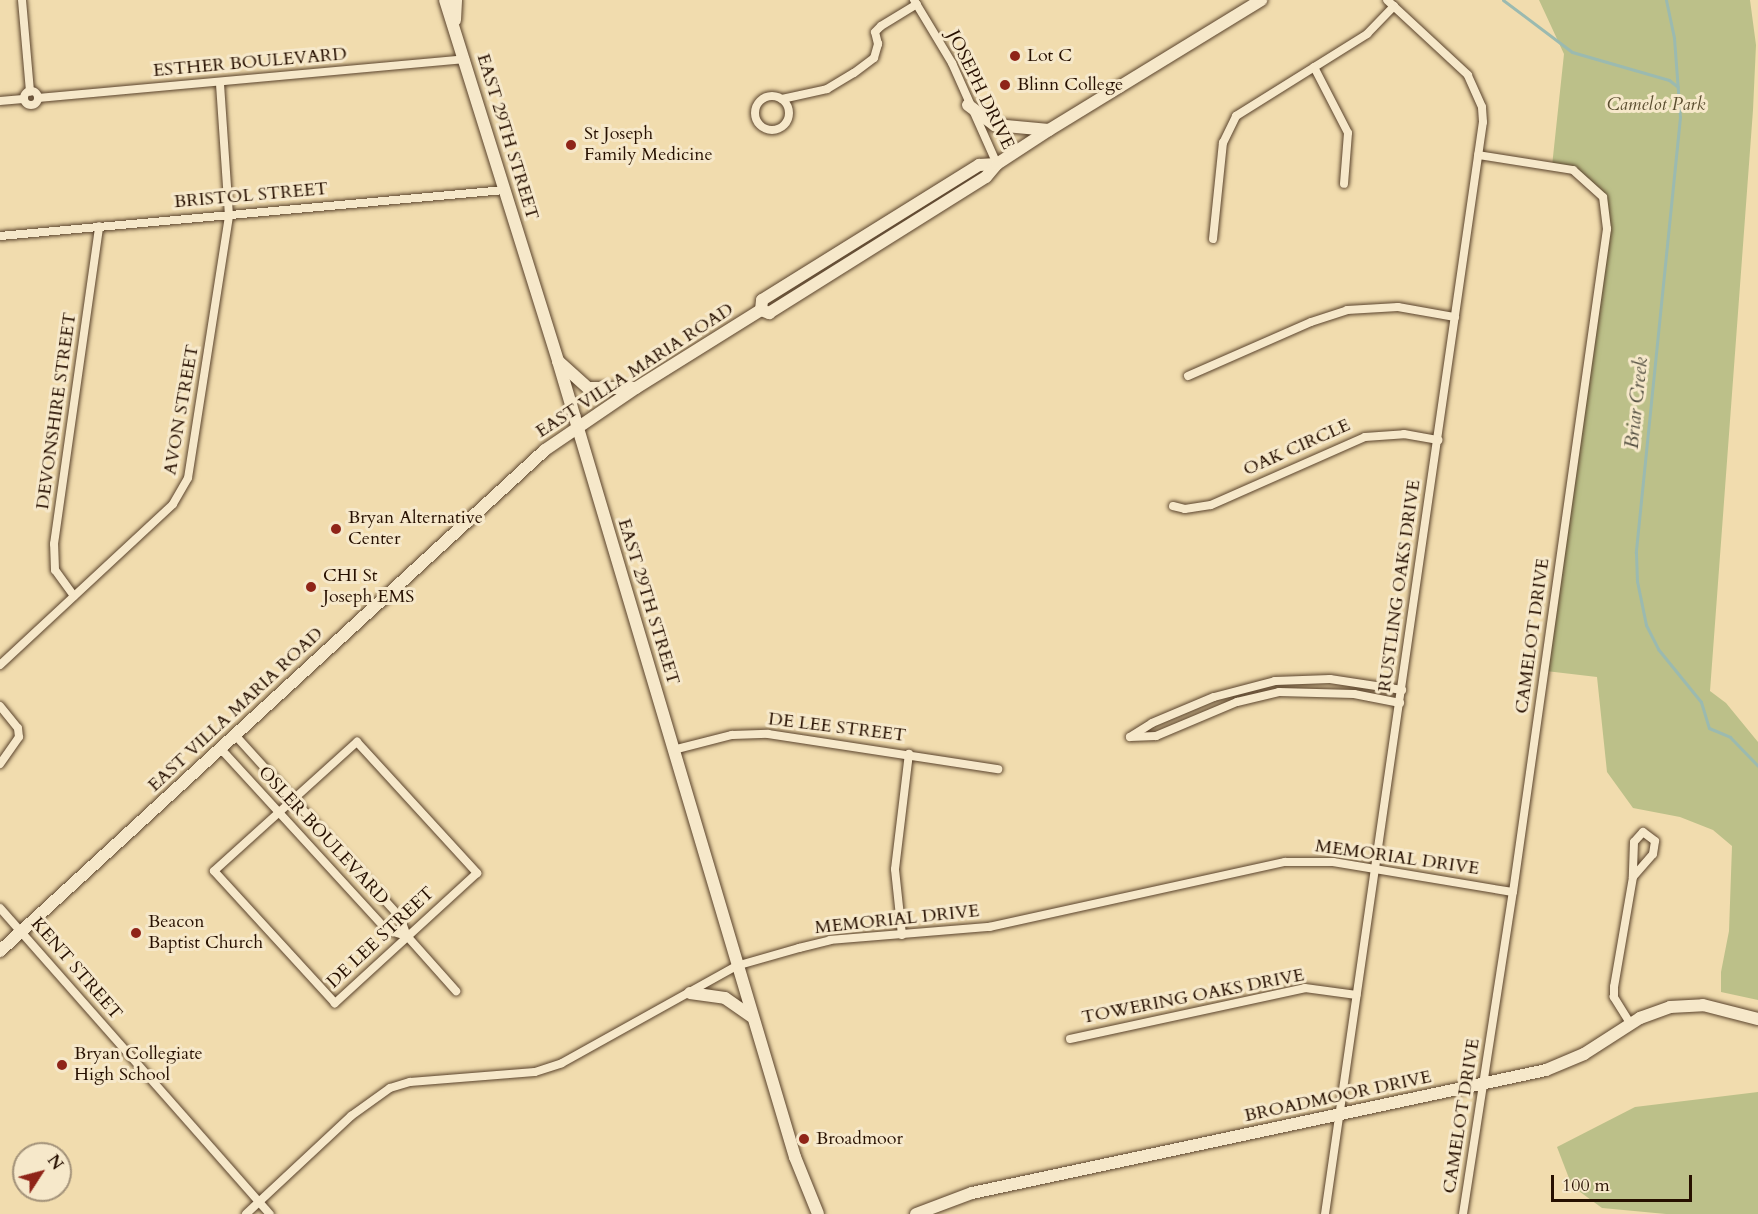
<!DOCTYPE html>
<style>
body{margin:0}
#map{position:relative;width:1758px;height:1214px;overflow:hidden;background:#f1dcae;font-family:Cardo,serif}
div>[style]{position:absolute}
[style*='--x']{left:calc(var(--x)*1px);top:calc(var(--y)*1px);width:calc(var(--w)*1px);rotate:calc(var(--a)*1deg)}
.green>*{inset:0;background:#bcc089}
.stream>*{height:3px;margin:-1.5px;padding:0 1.5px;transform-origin:1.5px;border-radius:1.5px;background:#9bbab0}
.roads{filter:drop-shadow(0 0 2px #5a432c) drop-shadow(0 0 2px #5a432c)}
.street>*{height:8px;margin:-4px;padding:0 4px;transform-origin:4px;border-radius:4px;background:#f6e8ca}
.street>.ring{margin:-4px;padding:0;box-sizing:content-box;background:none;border:8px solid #f6e8ca;border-radius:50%}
.secondary>*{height:12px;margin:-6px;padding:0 6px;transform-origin:6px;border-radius:6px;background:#f6e8ca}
.dots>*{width:16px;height:16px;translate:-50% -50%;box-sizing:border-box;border:3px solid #f6e8ca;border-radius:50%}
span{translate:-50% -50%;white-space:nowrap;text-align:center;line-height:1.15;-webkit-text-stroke:6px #f6e8ca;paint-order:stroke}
.poi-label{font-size:18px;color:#271000}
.left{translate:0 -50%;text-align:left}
.street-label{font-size:18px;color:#271000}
.park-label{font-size:18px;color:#5b4e30;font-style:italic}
.water-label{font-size:20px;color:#504c3e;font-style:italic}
.north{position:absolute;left:12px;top:1142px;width:60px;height:60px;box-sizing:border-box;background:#f6e8ca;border:2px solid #a39279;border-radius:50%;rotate:54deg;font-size:16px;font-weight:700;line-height:24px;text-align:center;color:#271000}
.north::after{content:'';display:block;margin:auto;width:21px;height:27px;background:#8f2418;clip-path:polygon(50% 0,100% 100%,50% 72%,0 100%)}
.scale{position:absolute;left:1551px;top:1175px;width:141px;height:27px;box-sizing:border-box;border:3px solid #271000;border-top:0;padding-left:8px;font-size:18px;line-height:21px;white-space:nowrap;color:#271000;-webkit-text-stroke:4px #f6e8ca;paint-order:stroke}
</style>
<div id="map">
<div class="green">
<i style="clip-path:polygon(1539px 0,1750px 0,1756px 45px,1753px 110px,1710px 691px,1726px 703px,1758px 742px,1758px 1000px,1721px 992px,1721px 972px,1729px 931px,1732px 846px,1713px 830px,1680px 817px,1633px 808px,1607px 772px,1597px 677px,1546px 671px,1607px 229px,1603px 197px,1584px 176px,1552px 166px,1564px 54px)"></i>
<i style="clip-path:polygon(1758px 1092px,1758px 1214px,1666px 1214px,1602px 1208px,1572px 1186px,1557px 1147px,1635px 1107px)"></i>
</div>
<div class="stream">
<i style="--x:1503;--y:0;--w:86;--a:37"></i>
<i style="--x:1572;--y:52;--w:101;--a:16.1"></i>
<i style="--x:1669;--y:80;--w:11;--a:38"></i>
<i style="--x:1666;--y:0;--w:39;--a:78"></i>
<i style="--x:1674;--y:38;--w:79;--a:85.7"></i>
<i style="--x:1680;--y:117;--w:438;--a:95.8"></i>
<i style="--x:1636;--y:553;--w:28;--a:88"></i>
<i style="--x:1637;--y:581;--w:45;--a:78.4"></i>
<i style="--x:1646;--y:625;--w:27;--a:63"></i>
<i style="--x:1658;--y:649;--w:68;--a:50.9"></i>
<i style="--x:1701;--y:702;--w:27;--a:73"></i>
<i style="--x:1709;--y:728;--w:23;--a:23"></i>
<i style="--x:1730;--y:737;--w:40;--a:46"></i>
</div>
<div class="roads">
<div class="street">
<i style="--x:22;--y:0;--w:92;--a:85"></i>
<i style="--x:914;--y:0;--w:74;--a:58.9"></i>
<i style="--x:952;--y:63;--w:111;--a:66"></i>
<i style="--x:1314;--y:67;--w:74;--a:62.7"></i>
<i style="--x:1348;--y:133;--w:51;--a:94.5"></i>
<i class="ring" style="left:24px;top:91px;width:6px;height:6px"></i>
<i class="ring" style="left:755px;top:96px;width:26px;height:26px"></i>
<i style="--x:38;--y:98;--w:429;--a:-5.2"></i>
<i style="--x:782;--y:99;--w:46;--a:-12.5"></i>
<i style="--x:827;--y:89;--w:31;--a:-31"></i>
<i style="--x:854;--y:73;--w:25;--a:-37"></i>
<i style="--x:874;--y:58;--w:15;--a:-74"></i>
<i style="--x:878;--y:44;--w:12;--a:-104"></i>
<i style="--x:875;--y:32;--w:8;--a:-45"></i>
<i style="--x:881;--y:26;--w:42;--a:-31.4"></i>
<i style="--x:0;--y:101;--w:23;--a:-5"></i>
<i style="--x:0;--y:236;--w:506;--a:-5.21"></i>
<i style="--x:1213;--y:239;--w:97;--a:-84.1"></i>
<i style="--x:1223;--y:143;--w:30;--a:-64"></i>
<i style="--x:1236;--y:116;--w:155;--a:-32"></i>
<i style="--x:1367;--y:34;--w:39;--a:-46"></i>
<i style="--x:1188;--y:376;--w:134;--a:-23.7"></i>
<i style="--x:1311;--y:322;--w:38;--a:-18"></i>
<i style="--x:1347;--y:310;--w:51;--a:-3.4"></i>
<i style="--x:1398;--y:307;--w:58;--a:10"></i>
<i style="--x:1173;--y:506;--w:12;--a:14"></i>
<i style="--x:1185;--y:509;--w:26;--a:-9"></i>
<i style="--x:1211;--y:505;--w:168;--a:-23.8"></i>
<i style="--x:1365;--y:437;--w:39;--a:-4"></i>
<i style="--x:1404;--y:434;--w:35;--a:10"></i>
<i style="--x:74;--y:596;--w:32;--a:-126"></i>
<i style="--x:55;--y:570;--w:26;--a:-92"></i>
<i style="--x:54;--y:544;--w:321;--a:-81.9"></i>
<i style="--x:0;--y:665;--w:236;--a:-42.9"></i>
<i style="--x:173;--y:504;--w:30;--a:-60"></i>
<i style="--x:188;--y:478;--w:265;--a:-81.1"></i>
<i style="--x:229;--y:216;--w:133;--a:-93.9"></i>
<i style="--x:0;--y:706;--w:28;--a:51"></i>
<i style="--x:18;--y:728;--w:9;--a:84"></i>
<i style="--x:19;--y:737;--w:33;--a:125"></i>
<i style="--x:235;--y:735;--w:246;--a:47.8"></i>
<i style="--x:400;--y:917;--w:20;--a:70"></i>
<i style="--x:407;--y:936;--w:74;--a:48.3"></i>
<i style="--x:1130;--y:737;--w:26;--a:-32"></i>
<i style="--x:1152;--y:723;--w:67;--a:-22.8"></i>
<i style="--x:1214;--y:697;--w:63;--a:-14.7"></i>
<i style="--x:1275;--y:681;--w:55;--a:-2.1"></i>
<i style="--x:1330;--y:679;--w:73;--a:8.7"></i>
<i style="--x:1130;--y:737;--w:26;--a:-2"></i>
<i style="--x:1156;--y:736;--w:88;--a:-22.8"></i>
<i style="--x:1237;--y:702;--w:43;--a:-13.4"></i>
<i style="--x:1279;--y:692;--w:75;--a:1.5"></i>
<i style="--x:1354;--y:694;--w:47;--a:11.1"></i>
<i style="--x:357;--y:742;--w:178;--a:47.5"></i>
<i style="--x:477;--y:873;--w:193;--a:137.5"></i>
<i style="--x:335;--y:1003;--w:179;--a:-132.5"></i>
<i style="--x:214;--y:871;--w:193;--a:-42.1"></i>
<i style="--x:220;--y:748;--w:247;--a:47.5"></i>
<i style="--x:387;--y:930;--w:21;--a:17"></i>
<i style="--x:673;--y:750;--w:61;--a:-14.3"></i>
<i style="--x:732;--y:735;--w:36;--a:-2"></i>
<i style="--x:768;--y:734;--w:233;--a:8.7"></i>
<i style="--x:0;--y:908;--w:408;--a:48.6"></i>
<i style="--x:902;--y:935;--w:66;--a:-96.1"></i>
<i style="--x:895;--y:869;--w:116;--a:-83.1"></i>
<i style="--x:1630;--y:1023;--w:31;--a:-122"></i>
<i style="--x:1614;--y:997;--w:10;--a:-90"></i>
<i style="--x:1614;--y:987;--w:112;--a:-80.2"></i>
<i style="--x:1633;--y:877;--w:30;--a:-49"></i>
<i style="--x:1653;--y:854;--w:13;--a:-81"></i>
<i style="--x:1655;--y:841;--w:15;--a:-143"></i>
<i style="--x:1643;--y:832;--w:13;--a:132"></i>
<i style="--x:1634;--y:842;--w:35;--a:92"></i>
<i style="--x:1070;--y:1039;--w:240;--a:-12.2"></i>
<i style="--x:1305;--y:988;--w:52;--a:7.7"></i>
<i style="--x:246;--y:1214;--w:144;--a:-43"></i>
<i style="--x:351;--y:1116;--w:48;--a:-35.7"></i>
<i style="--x:390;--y:1088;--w:21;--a:-17"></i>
<i style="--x:410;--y:1082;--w:125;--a:-4.6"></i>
<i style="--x:535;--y:1072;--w:28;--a:-18"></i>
<i style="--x:562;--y:1063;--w:199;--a:-29.1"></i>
<i style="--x:736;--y:966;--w:66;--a:-15.9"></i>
<i style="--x:799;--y:948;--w:32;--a:-14"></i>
<i style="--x:830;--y:940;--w:160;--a:-4.7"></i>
<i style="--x:989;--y:927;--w:303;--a:-12.4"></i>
<i style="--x:1285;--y:862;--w:48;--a:0"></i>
<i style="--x:1333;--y:862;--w:182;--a:9.5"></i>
<i style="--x:1325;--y:1214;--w:1103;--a:-81.77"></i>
<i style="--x:1483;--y:122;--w:15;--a:-94"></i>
<i style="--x:1482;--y:107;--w:35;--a:-114"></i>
<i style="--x:1468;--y:75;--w:110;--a:-137.2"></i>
<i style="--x:1463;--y:1214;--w:326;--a:-81.2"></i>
<i style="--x:1513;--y:892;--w:670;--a:-81.93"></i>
<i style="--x:1607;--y:229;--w:32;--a:-97"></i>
<i style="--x:1603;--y:197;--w:40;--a:-138"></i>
<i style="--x:1573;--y:170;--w:96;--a:-171"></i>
</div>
<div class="secondary">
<i style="--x:445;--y:0;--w:378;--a:72.6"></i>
<i style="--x:558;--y:361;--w:831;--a:73.42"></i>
<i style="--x:795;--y:1157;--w:61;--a:68"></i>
<i style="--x:455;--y:20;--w:20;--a:-87"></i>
<i style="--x:968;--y:105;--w:34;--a:37"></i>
<i style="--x:995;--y:125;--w:54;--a:5.3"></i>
<i style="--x:761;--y:310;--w:10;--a:-84"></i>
<i style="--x:762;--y:300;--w:256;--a:-31.9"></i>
<i style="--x:979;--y:165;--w:18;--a:-3"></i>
<i style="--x:558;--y:361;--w:40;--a:42"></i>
<i style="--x:588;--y:388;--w:47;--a:0"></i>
<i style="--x:0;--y:951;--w:740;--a:-42.59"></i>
<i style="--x:545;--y:450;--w:110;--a:-34.3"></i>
<i style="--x:636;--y:388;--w:147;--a:-32"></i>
<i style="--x:761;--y:310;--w:9;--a:21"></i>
<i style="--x:769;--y:313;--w:256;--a:-32.1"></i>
<i style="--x:986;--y:177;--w:17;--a:-50"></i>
<i style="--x:997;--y:164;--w:62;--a:-33.2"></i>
<i style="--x:1049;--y:130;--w:249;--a:-31.5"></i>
<i style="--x:690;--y:993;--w:35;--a:8"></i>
<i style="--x:725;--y:998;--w:32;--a:35"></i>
<i style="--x:916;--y:1214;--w:60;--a:-20.6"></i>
<i style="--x:972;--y:1193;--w:587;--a:-12.09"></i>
<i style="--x:1546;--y:1070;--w:41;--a:-22.8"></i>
<i style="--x:1584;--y:1054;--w:67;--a:-32.7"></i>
<i style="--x:1640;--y:1018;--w:32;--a:-20"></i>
<i style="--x:1670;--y:1007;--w:33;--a:-3"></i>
<i style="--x:1703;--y:1005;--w:57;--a:14.3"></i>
</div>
</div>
<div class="dots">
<i style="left:1015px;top:56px;background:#8f2418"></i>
<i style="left:1005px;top:85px;background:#8f2418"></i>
<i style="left:571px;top:145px;background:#8f2418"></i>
<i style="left:336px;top:529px;background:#8f2418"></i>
<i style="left:311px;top:587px;background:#8f2418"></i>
<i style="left:136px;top:933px;background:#8f2418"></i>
<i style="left:62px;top:1065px;background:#8f2418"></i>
<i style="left:804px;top:1139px;background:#8f2418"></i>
</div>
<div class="poi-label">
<span class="left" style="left:1027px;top:56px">Lot C</span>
<span class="left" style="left:1017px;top:85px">Blinn College</span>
<span class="left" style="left:584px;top:145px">St Joseph<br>Family Medicine</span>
<span class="left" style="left:348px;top:529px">Bryan Alternative<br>Center</span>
<span class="left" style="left:323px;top:587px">CHI St<br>Joseph EMS</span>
<span class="left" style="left:148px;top:933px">Beacon<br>Baptist Church</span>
<span class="left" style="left:74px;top:1065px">Bryan Collegiate<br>High School</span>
<span class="left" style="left:816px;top:1139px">Broadmoor</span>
</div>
<div class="street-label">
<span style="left:250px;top:63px;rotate:-5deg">ESTHER BOULEVARD</span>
<span style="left:980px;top:90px;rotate:64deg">JOSEPH DRIVE</span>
<span style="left:507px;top:137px;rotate:73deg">EAST 29TH STREET</span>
<span style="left:251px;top:196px;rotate:-5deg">BRISTOL STREET</span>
<span style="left:635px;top:371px;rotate:-33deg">EAST VILLA MARIA ROAD</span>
<span style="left:182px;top:410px;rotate:-80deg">AVON STREET</span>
<span style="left:57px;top:411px;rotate:-82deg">DEVONSHIRE STREET</span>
<span style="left:1297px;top:448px;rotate:-24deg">OAK CIRCLE</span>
<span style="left:1400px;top:586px;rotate:-82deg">RUSTLING OAKS DRIVE</span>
<span style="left:648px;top:602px;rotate:73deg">EAST 29TH STREET</span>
<span style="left:1533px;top:636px;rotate:-82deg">CAMELOT DRIVE</span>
<span style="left:236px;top:710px;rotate:-43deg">EAST VILLA MARIA ROAD</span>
<span style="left:837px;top:728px;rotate:7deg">DE LEE STREET</span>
<span style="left:323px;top:836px;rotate:47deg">OSLER BOULEVARD</span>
<span style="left:1397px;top:858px;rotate:8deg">MEMORIAL DRIVE</span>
<span style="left:897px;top:920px;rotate:-6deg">MEMORIAL DRIVE</span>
<span style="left:381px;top:938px;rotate:-43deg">DE LEE STREET</span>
<span style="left:76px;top:969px;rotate:49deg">KENT STREET</span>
<span style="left:1193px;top:997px;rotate:-11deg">TOWERING OAKS DRIVE</span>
<span style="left:1338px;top:1097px;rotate:-12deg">BROADMOOR DRIVE</span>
<span style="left:1462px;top:1116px;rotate:-81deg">CAMELOT DRIVE</span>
</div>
<div class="park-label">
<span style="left:1656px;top:105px">Camelot Park</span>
</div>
<div class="water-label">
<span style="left:1636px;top:403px;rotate:-84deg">Briar Creek</span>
</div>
<div class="north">N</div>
<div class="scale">100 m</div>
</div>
